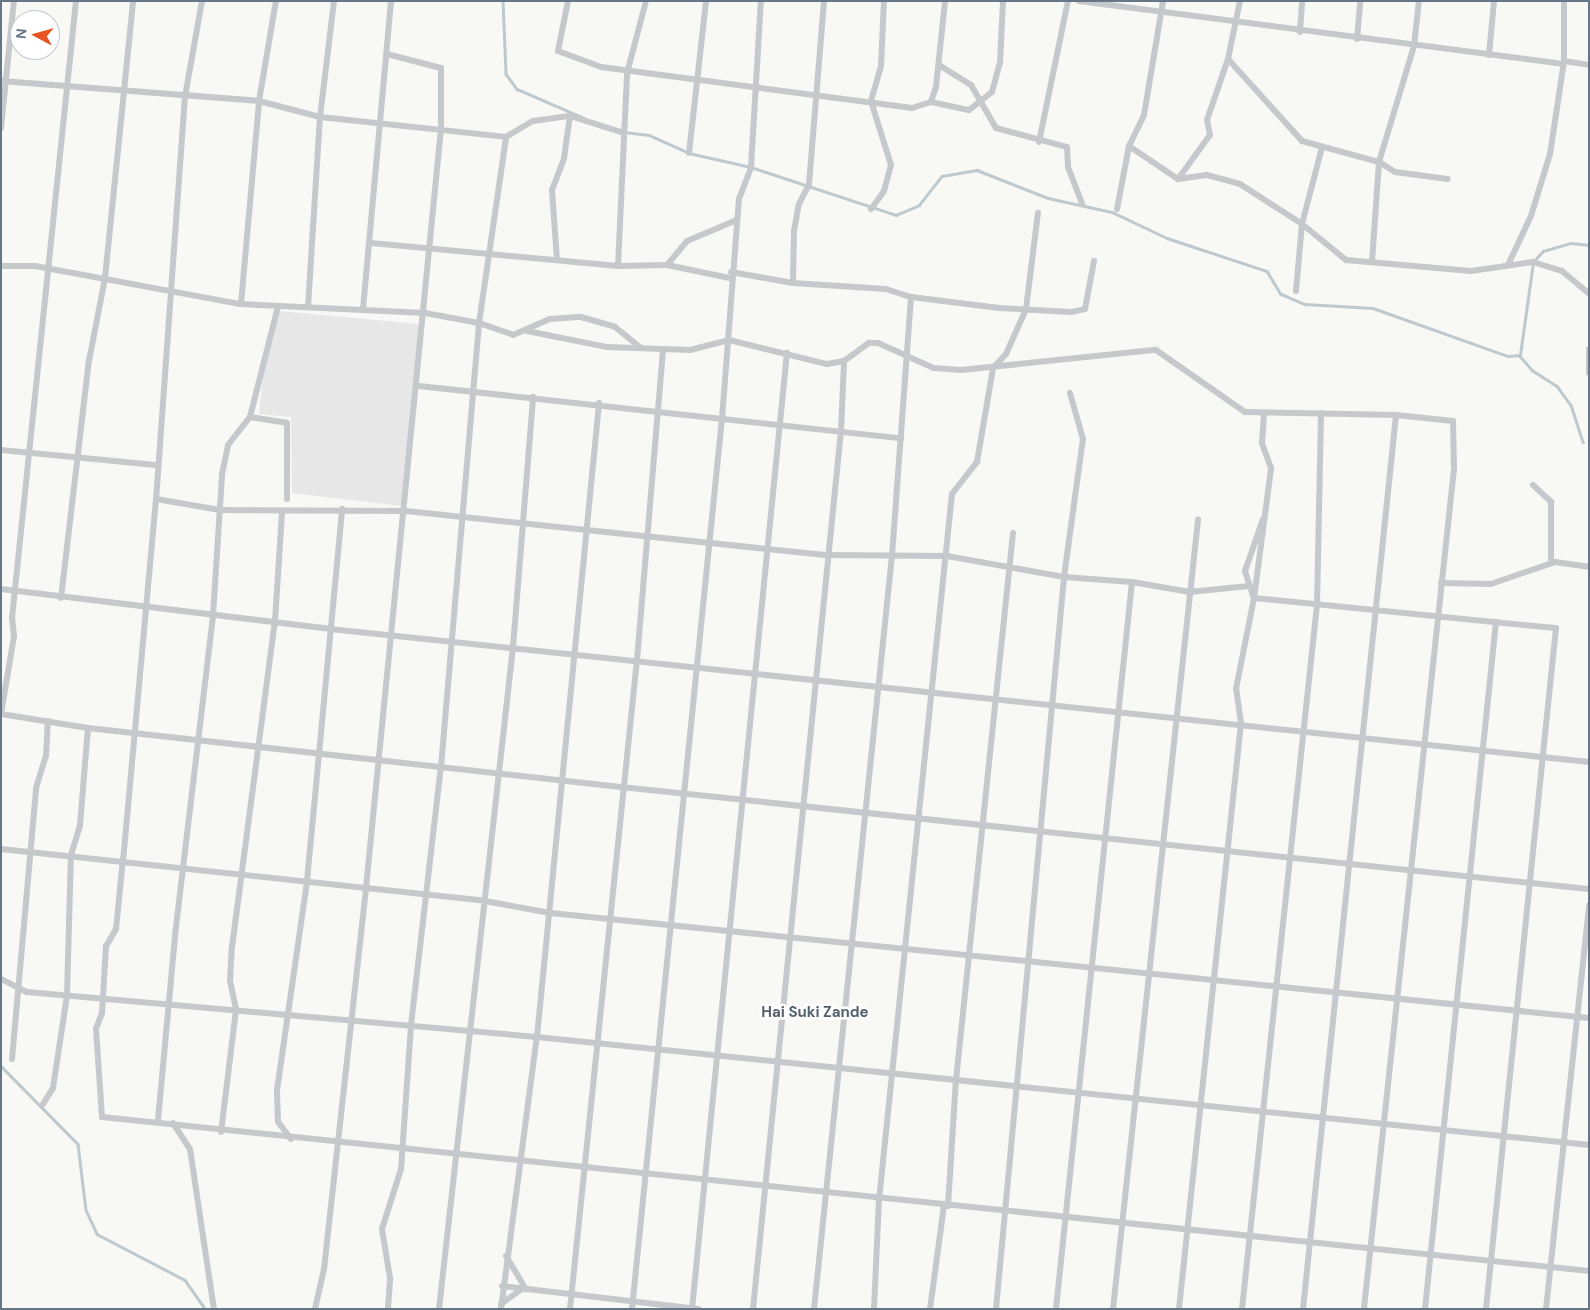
<!DOCTYPE html>
<style>
body{margin:0}
#map{position:relative;width:1590px;height:1310px;overflow:hidden;background:#f8f8f5;font-family:"DM Sans",sans-serif}
div>[style]{position:absolute}
[style*='--x']{left:calc(var(--x)*1px);top:calc(var(--y)*1px);width:calc(var(--w)*1px);rotate:calc(var(--a)*1deg)}
.built>*{inset:0;background:#e6e7e6}
.stream>*{height:2.5px;margin:-1.25px;padding:0 1.25px;transform-origin:1.25px;border-radius:1.25px;background:#bec9cd}
.street>*{height:6px;margin:-3px;padding:0 3px;transform-origin:3px;border-radius:3px;background:#c5c9cc}
span{translate:-50% -50%;white-space:nowrap;text-align:center;line-height:1.15;-webkit-text-stroke:5px #fff;paint-order:stroke}
.neighbourhood-label{font-size:15px;color:#54616c;font-weight:700}
.frame{position:absolute;inset:0;border:2px solid #667887;pointer-events:none}
.north{position:absolute;left:10px;top:10px;width:50px;height:50px;box-sizing:border-box;background:#fff;border:1px solid #c2c9cf;border-radius:50%;rotate:276deg;font-size:14px;font-weight:700;line-height:20px;text-align:center;color:#667887}
.north::after{content:'';display:block;margin:auto;width:18px;height:22px;background:#e95223;clip-path:polygon(50% 0,100% 100%,50% 72%,0 100%)}
</style>
<div id="map">
<div class="built">
<i style="clip-path:polygon(279px 311px,419px 324px,402px 506px,292px 493px,291px 417px,259px 414px,264px 363px)"></i>
</div>
<div class="stream">
<i style="--x:503;--y:1;--w:73;--a:87.6"></i>
<i style="--x:506;--y:74;--w:19;--a:54"></i>
<i style="--x:517;--y:89;--w:73;--a:23.4"></i>
<i style="--x:624;--y:132;--w:25;--a:7"></i>
<i style="--x:649;--y:135;--w:44;--a:24.2"></i>
<i style="--x:689;--y:153;--w:64;--a:12.7"></i>
<i style="--x:751;--y:167;--w:153;--a:18.3"></i>
<i style="--x:896;--y:215;--w:25;--a:-23"></i>
<i style="--x:919;--y:205;--w:37;--a:-52"></i>
<i style="--x:942;--y:176;--w:36;--a:-10"></i>
<i style="--x:977;--y:170;--w:76;--a:21.5"></i>
<i style="--x:1048;--y:198;--w:66;--a:12.3"></i>
<i style="--x:1112;--y:212;--w:61;--a:25.3"></i>
<i style="--x:1167;--y:238;--w:105;--a:18.3"></i>
<i style="--x:1267;--y:271;--w:27;--a:59"></i>
<i style="--x:1281;--y:294;--w:26;--a:23"></i>
<i style="--x:1305;--y:304;--w:68;--a:3.4"></i>
<i style="--x:1373;--y:308;--w:143;--a:19.6"></i>
<i style="--x:1508;--y:356;--w:12;--a:-5"></i>
<i style="--x:1520;--y:355;--w:94;--a:-82"></i>
<i style="--x:1533;--y:262;--w:15;--a:-48"></i>
<i style="--x:1543;--y:251;--w:29;--a:-16"></i>
<i style="--x:1571;--y:243;--w:18;--a:6"></i>
<i style="--x:1520;--y:356;--w:18;--a:49"></i>
<i style="--x:1532;--y:370;--w:30;--a:33"></i>
<i style="--x:1557;--y:386;--w:24;--a:54"></i>
<i style="--x:1571;--y:405;--w:39;--a:72"></i>
<i style="--x:1;--y:1066;--w:110;--a:45.4"></i>
<i style="--x:78;--y:1144;--w:66;--a:83.1"></i>
<i style="--x:86;--y:1210;--w:26;--a:65"></i>
<i style="--x:97;--y:1234;--w:99;--a:27.6"></i>
<i style="--x:185;--y:1280;--w:35;--a:55"></i>
</div>
<div class="street">
<i style="--x:202;--y:1;--w:97;--a:100.1"></i>
<i style="--x:185;--y:96;--w:404;--a:94.1"></i>
<i style="--x:156;--y:499;--w:362;--a:95.2"></i>
<i style="--x:123;--y:859;--w:70;--a:95.7"></i>
<i style="--x:116;--y:929;--w:20;--a:120"></i>
<i style="--x:106;--y:946;--w:67;--a:93.4"></i>
<i style="--x:102;--y:1013;--w:17;--a:111"></i>
<i style="--x:96;--y:1029;--w:88;--a:86.1"></i>
<i style="--x:102;--y:1117;--w:1495;--a:5.91"></i>
<i style="--x:568;--y:1;--w:51;--a:101.3"></i>
<i style="--x:558;--y:51;--w:46;--a:20.4"></i>
<i style="--x:601;--y:67;--w:314;--a:7.5"></i>
<i style="--x:912;--y:108;--w:20;--a:-18"></i>
<i style="--x:931;--y:102;--w:16;--a:-72"></i>
<i style="--x:936;--y:87;--w:86;--a:-84"></i>
<i style="--x:1079;--y:1;--w:487;--a:7.4"></i>
<i style="--x:1300;--y:32;--w:31;--a:-86"></i>
<i style="--x:1357;--y:39;--w:38;--a:-85"></i>
<i style="--x:1489;--y:55;--w:54;--a:-84.7"></i>
<i style="--x:1228;--y:59;--w:110;--a:47.9"></i>
<i style="--x:1302;--y:141;--w:80;--a:15.3"></i>
<i style="--x:1379;--y:162;--w:19;--a:32"></i>
<i style="--x:1395;--y:172;--w:53;--a:7.5"></i>
<i style="--x:1564;--y:61;--w:25;--a:9"></i>
<i style="--x:939;--y:65;--w:38;--a:32"></i>
<i style="--x:971;--y:85;--w:50;--a:59.8"></i>
<i style="--x:996;--y:128;--w:73;--a:15"></i>
<i style="--x:1067;--y:147;--w:20;--a:87"></i>
<i style="--x:1068;--y:167;--w:40;--a:69"></i>
<i style="--x:1;--y:81;--w:259;--a:4.4"></i>
<i style="--x:259;--y:101;--w:63;--a:14.7"></i>
<i style="--x:320;--y:117;--w:187;--a:6.1"></i>
<i style="--x:506;--y:137;--w:31;--a:-31"></i>
<i style="--x:533;--y:121;--w:37;--a:-8"></i>
<i style="--x:570;--y:116;--w:53;--a:17.4"></i>
<i style="--x:931;--y:102;--w:39;--a:12"></i>
<i style="--x:969;--y:110;--w:29;--a:-38"></i>
<i style="--x:992;--y:92;--w:30;--a:-75"></i>
<i style="--x:1000;--y:63;--w:62;--a:-87.2"></i>
<i style="--x:1;--y:128;--w:128;--a:-84.2"></i>
<i style="--x:1039;--y:142;--w:144;--a:-78.4"></i>
<i style="--x:1129;--y:146;--w:59;--a:34"></i>
<i style="--x:1178;--y:179;--w:29;--a:-8"></i>
<i style="--x:1207;--y:175;--w:34;--a:15"></i>
<i style="--x:1240;--y:184;--w:74;--a:32.8"></i>
<i style="--x:1302;--y:224;--w:57;--a:39.3"></i>
<i style="--x:1346;--y:260;--w:125;--a:5"></i>
<i style="--x:1471;--y:271;--w:63;--a:-8.3"></i>
<i style="--x:1533;--y:262;--w:30;--a:17"></i>
<i style="--x:1562;--y:271;--w:35;--a:40"></i>
<i style="--x:689;--y:153;--w:153;--a:-83.6"></i>
<i style="--x:1178;--y:179;--w:54;--a:-54"></i>
<i style="--x:1210;--y:135;--w:15;--a:-101"></i>
<i style="--x:1207;--y:120;--w:65;--a:-71"></i>
<i style="--x:1228;--y:59;--w:59;--a:-78.3"></i>
<i style="--x:871;--y:209;--w:22;--a:-54"></i>
<i style="--x:884;--y:191;--w:27;--a:-75"></i>
<i style="--x:891;--y:165;--w:67;--a:-107.4"></i>
<i style="--x:871;--y:101;--w:36;--a:-74"></i>
<i style="--x:881;--y:66;--w:65;--a:-87.4"></i>
<i style="--x:1117;--y:209;--w:64;--a:-79.2"></i>
<i style="--x:1129;--y:146;--w:34;--a:-64"></i>
<i style="--x:1144;--y:115;--w:116;--a:-80.5"></i>
<i style="--x:371;--y:243;--w:248;--a:5.3"></i>
<i style="--x:618;--y:266;--w:49;--a:-1.2"></i>
<i style="--x:667;--y:265;--w:64;--a:11.7"></i>
<i style="--x:557;--y:260;--w:70;--a:-94.1"></i>
<i style="--x:552;--y:190;--w:34;--a:-69"></i>
<i style="--x:564;--y:158;--w:42;--a:-81.9"></i>
<i style="--x:1372;--y:262;--w:100;--a:-86"></i>
<i style="--x:1379;--y:162;--w:121;--a:-73.2"></i>
<i style="--x:1414;--y:46;--w:45;--a:-83.7"></i>
<i style="--x:667;--y:265;--w:31;--a:-50"></i>
<i style="--x:687;--y:241;--w:54;--a:-22.8"></i>
<i style="--x:1508;--y:265;--w:54;--a:-64.9"></i>
<i style="--x:1531;--y:216;--w:65;--a:-73"></i>
<i style="--x:1550;--y:154;--w:94;--a:-81.4"></i>
<i style="--x:1564;--y:61;--w:60;--a:-90"></i>
<i style="--x:1;--y:266;--w:34;--a:0"></i>
<i style="--x:35;--y:266;--w:209;--a:10.5"></i>
<i style="--x:241;--y:304;--w:184;--a:2.8"></i>
<i style="--x:425;--y:313;--w:55;--a:10.5"></i>
<i style="--x:479;--y:323;--w:36;--a:19"></i>
<i style="--x:513;--y:335;--w:40;--a:-23.4"></i>
<i style="--x:550;--y:319;--w:31;--a:-4"></i>
<i style="--x:581;--y:317;--w:35;--a:16"></i>
<i style="--x:615;--y:327;--w:33;--a:39"></i>
<i style="--x:618;--y:266;--w:193;--a:-87.3"></i>
<i style="--x:627;--y:73;--w:74;--a:-75.2"></i>
<i style="--x:731;--y:272;--w:63;--a:10.1"></i>
<i style="--x:793;--y:283;--w:93;--a:3.7"></i>
<i style="--x:886;--y:289;--w:26;--a:18"></i>
<i style="--x:911;--y:297;--w:89;--a:7.1"></i>
<i style="--x:999;--y:308;--w:72;--a:3.2"></i>
<i style="--x:1071;--y:312;--w:14;--a:-12"></i>
<i style="--x:1085;--y:309;--w:49;--a:-79.4"></i>
<i style="--x:793;--y:283;--w:52;--a:-88.9"></i>
<i style="--x:794;--y:231;--w:27;--a:-80"></i>
<i style="--x:799;--y:204;--w:22;--a:-63"></i>
<i style="--x:809;--y:184;--w:184;--a:-85.3"></i>
<i style="--x:1296;--y:291;--w:67;--a:-84.9"></i>
<i style="--x:1302;--y:224;--w:80;--a:-75.4"></i>
<i style="--x:241;--y:304;--w:204;--a:-84.9"></i>
<i style="--x:259;--y:101;--w:101;--a:-80.4"></i>
<i style="--x:308;--y:307;--w:190;--a:-86.4"></i>
<i style="--x:320;--y:117;--w:117;--a:-83.1"></i>
<i style="--x:363;--y:309;--w:309;--a:-84.8"></i>
<i style="--x:527;--y:331;--w:82;--a:11.3"></i>
<i style="--x:607;--y:347;--w:83;--a:2.1"></i>
<i style="--x:690;--y:350;--w:40;--a:-14.4"></i>
<i style="--x:729;--y:340;--w:101;--a:13.8"></i>
<i style="--x:827;--y:364;--w:17;--a:-10"></i>
<i style="--x:844;--y:361;--w:31;--a:-36"></i>
<i style="--x:869;--y:343;--w:9;--a:0"></i>
<i style="--x:878;--y:343;--w:61;--a:24.1"></i>
<i style="--x:934;--y:368;--w:27;--a:4"></i>
<i style="--x:961;--y:370;--w:196;--a:-5.9"></i>
<i style="--x:1156;--y:350;--w:108;--a:34.9"></i>
<i style="--x:1245;--y:412;--w:151;--a:1.1"></i>
<i style="--x:1396;--y:415;--w:57;--a:6"></i>
<i style="--x:1453;--y:421;--w:48;--a:88.8"></i>
<i style="--x:1454;--y:469;--w:845;--a:96.12"></i>
<i style="--x:1589;--y:349;--w:24;--a:90"></i>
<i style="--x:419;--y:386;--w:485;--a:6.2"></i>
<i style="--x:250;--y:417;--w:37;--a:9"></i>
<i style="--x:287;--y:423;--w:76;--a:90"></i>
<i style="--x:1;--y:450;--w:158;--a:5.5"></i>
<i style="--x:1533;--y:485;--w:25;--a:43"></i>
<i style="--x:1551;--y:502;--w:61;--a:90"></i>
<i style="--x:156;--y:499;--w:65;--a:9.8"></i>
<i style="--x:220;--y:510;--w:186;--a:0.3"></i>
<i style="--x:406;--y:511;--w:424;--a:6"></i>
<i style="--x:828;--y:555;--w:119;--a:0.5"></i>
<i style="--x:947;--y:556;--w:119;--a:10.2"></i>
<i style="--x:1064;--y:577;--w:68;--a:4.2"></i>
<i style="--x:1132;--y:582;--w:731;--a:95.97"></i>
<i style="--x:1263;--y:519;--w:55;--a:109.1"></i>
<i style="--x:1245;--y:571;--w:28;--a:72"></i>
<i style="--x:1254;--y:598;--w:303;--a:5.7"></i>
<i style="--x:1556;--y:628;--w:685;--a:95.87"></i>
<i style="--x:1132;--y:582;--w:59;--a:9.8"></i>
<i style="--x:1190;--y:592;--w:59;--a:-5.8"></i>
<i style="--x:1441;--y:583;--w:50;--a:1.1"></i>
<i style="--x:1491;--y:584;--w:68;--a:-19"></i>
<i style="--x:1555;--y:562;--w:34;--a:8"></i>
<i style="--x:1;--y:589;--w:331;--a:6.9"></i>
<i style="--x:330;--y:629;--w:1266;--a:6.03"></i>
<i style="--x:61;--y:598;--w:239;--a:-83.3"></i>
<i style="--x:89;--y:361;--w:85;--a:-79.1"></i>
<i style="--x:105;--y:278;--w:278;--a:-84.2"></i>
<i style="--x:1;--y:714;--w:88;--a:9.1"></i>
<i style="--x:88;--y:728;--w:536;--a:6.32"></i>
<i style="--x:621;--y:787;--w:973;--a:6.02"></i>
<i style="--x:1;--y:714;--w:79;--a:-80.5"></i>
<i style="--x:14;--y:636;--w:18;--a:-96"></i>
<i style="--x:12;--y:618;--w:620;--a:-84.08"></i>
<i style="--x:1;--y:849;--w:487;--a:6.1"></i>
<i style="--x:485;--y:901;--w:66;--a:10.5"></i>
<i style="--x:550;--y:913;--w:1044;--a:5.77"></i>
<i style="--x:1;--y:979;--w:29;--a:27"></i>
<i style="--x:27;--y:992;--w:512;--a:5.04"></i>
<i style="--x:537;--y:1037;--w:1058;--a:5.86"></i>
<i style="--x:12;--y:1059;--w:272;--a:-84.9"></i>
<i style="--x:36;--y:788;--w:34;--a:-73"></i>
<i style="--x:46;--y:756;--w:35;--a:-87"></i>
<i style="--x:43;--y:1104;--w:19;--a:-58"></i>
<i style="--x:53;--y:1088;--w:94;--a:-81.4"></i>
<i style="--x:67;--y:995;--w:140;--a:-88.4"></i>
<i style="--x:71;--y:855;--w:31;--a:-73"></i>
<i style="--x:80;--y:825;--w:97;--a:-85.3"></i>
<i style="--x:158;--y:1120;--w:186;--a:-84.7"></i>
<i style="--x:175;--y:935;--w:322;--a:-83.2"></i>
<i style="--x:213;--y:615;--w:141;--a:-86.3"></i>
<i style="--x:222;--y:474;--w:30;--a:-78"></i>
<i style="--x:228;--y:445;--w:36;--a:-52"></i>
<i style="--x:250;--y:417;--w:114;--a:-75.8"></i>
<i style="--x:173;--y:1123;--w:31;--a:57"></i>
<i style="--x:190;--y:1149;--w:162;--a:81.5"></i>
<i style="--x:221;--y:1132;--w:124;--a:-83"></i>
<i style="--x:236;--y:1009;--w:29;--a:-102"></i>
<i style="--x:230;--y:981;--w:34;--a:-87"></i>
<i style="--x:232;--y:947;--w:329;--a:-82.5"></i>
<i style="--x:275;--y:621;--w:108;--a:-86.3"></i>
<i style="--x:291;--y:1139;--w:21;--a:-127"></i>
<i style="--x:278;--y:1122;--w:32;--a:-92"></i>
<i style="--x:277;--y:1090;--w:211;--a:-81.8"></i>
<i style="--x:307;--y:881;--w:374;--a:-84.6"></i>
<i style="--x:948;--y:1206;--w:126;--a:-86.4"></i>
<i style="--x:956;--y:1080;--w:550;--a:-84.05"></i>
<i style="--x:506;--y:1256;--w:39;--a:59"></i>
<i style="--x:502;--y:1286;--w:198;--a:6.7"></i>
<i style="--x:501;--y:1304;--w:26;--a:-36"></i>
<i style="--x:315;--y:1309;--w:41;--a:-77.3"></i>
<i style="--x:324;--y:1269;--w:383;--a:-83.7"></i>
<i style="--x:366;--y:888;--w:764;--a:-84.36"></i>
<i style="--x:441;--y:128;--w:60;--a:-90"></i>
<i style="--x:441;--y:68;--w:56;--a:-165.5"></i>
<i style="--x:388;--y:1309;--w:31;--a:-86"></i>
<i style="--x:390;--y:1278;--w:50;--a:-99.3"></i>
<i style="--x:382;--y:1229;--w:63;--a:-72.4"></i>
<i style="--x:401;--y:1169;--w:144;--a:-86"></i>
<i style="--x:411;--y:1025;--w:260;--a:-83.4"></i>
<i style="--x:441;--y:767;--w:446;--a:-85.1"></i>
<i style="--x:479;--y:323;--w:188;--a:-81.7"></i>
<i style="--x:439;--y:1309;--w:666;--a:-83.62"></i>
<i style="--x:513;--y:647;--w:251;--a:-85.4"></i>
<i style="--x:501;--y:1309;--w:274;--a:-82.5"></i>
<i style="--x:537;--y:1037;--w:637;--a:-84.41"></i>
<i style="--x:570;--y:1309;--w:652;--a:-84.11"></i>
<i style="--x:637;--y:660;--w:312;--a:-85.2"></i>
<i style="--x:632;--y:1309;--w:895;--a:-84.23"></i>
<i style="--x:722;--y:419;--w:221;--a:-85.6"></i>
<i style="--x:739;--y:199;--w:34;--a:-69"></i>
<i style="--x:751;--y:167;--w:166;--a:-86.6"></i>
<i style="--x:692;--y:1309;--w:961;--a:-84.33"></i>
<i style="--x:753;--y:1309;--w:882;--a:-84.28"></i>
<i style="--x:841;--y:431;--w:70;--a:-87.5"></i>
<i style="--x:814;--y:1309;--w:757;--a:-84.09"></i>
<i style="--x:892;--y:556;--w:260;--a:-85.8"></i>
<i style="--x:874;--y:1309;--w:109;--a:-87.4"></i>
<i style="--x:879;--y:1200;--w:710;--a:-84.1"></i>
<i style="--x:952;--y:494;--w:41;--a:-52"></i>
<i style="--x:977;--y:462;--w:95;--a:-80.3"></i>
<i style="--x:993;--y:368;--w:19;--a:-47"></i>
<i style="--x:1006;--y:354;--w:49;--a:-66"></i>
<i style="--x:1026;--y:309;--w:97;--a:-82.9"></i>
<i style="--x:930;--y:1309;--w:104;--a:-82.3"></i>
<i style="--x:996;--y:1309;--w:735;--a:-84.69"></i>
<i style="--x:1064;--y:577;--w:139;--a:-82.2"></i>
<i style="--x:1083;--y:439;--w:48;--a:-105.8"></i>
<i style="--x:1113;--y:1309;--w:794;--a:-83.85"></i>
<i style="--x:1179;--y:1309;--w:589;--a:-83.96"></i>
<i style="--x:1241;--y:723;--w:34;--a:-98"></i>
<i style="--x:1236;--y:689;--w:93;--a:-78.8"></i>
<i style="--x:1254;--y:598;--w:131;--a:-82.5"></i>
<i style="--x:1271;--y:468;--w:27;--a:-110"></i>
<i style="--x:1262;--y:443;--w:29;--a:-86"></i>
<i style="--x:1242;--y:1309;--w:708;--a:-83.92"></i>
<i style="--x:1317;--y:605;--w:192;--a:-88.8"></i>
<i style="--x:1303;--y:1309;--w:899;--a:-84.06"></i>
<i style="--x:1425;--y:1309;--w:691;--a:-84.1"></i>
<i style="--x:1546;--y:1309;--w:406;--a:-83.9"></i>
</div>
<div class="neighbourhood-label">
<span style="left:815px;top:1013px">Hai Suki Zande</span>
</div>
<div class="frame"></div>
<div class="north">N</div>
</div>
